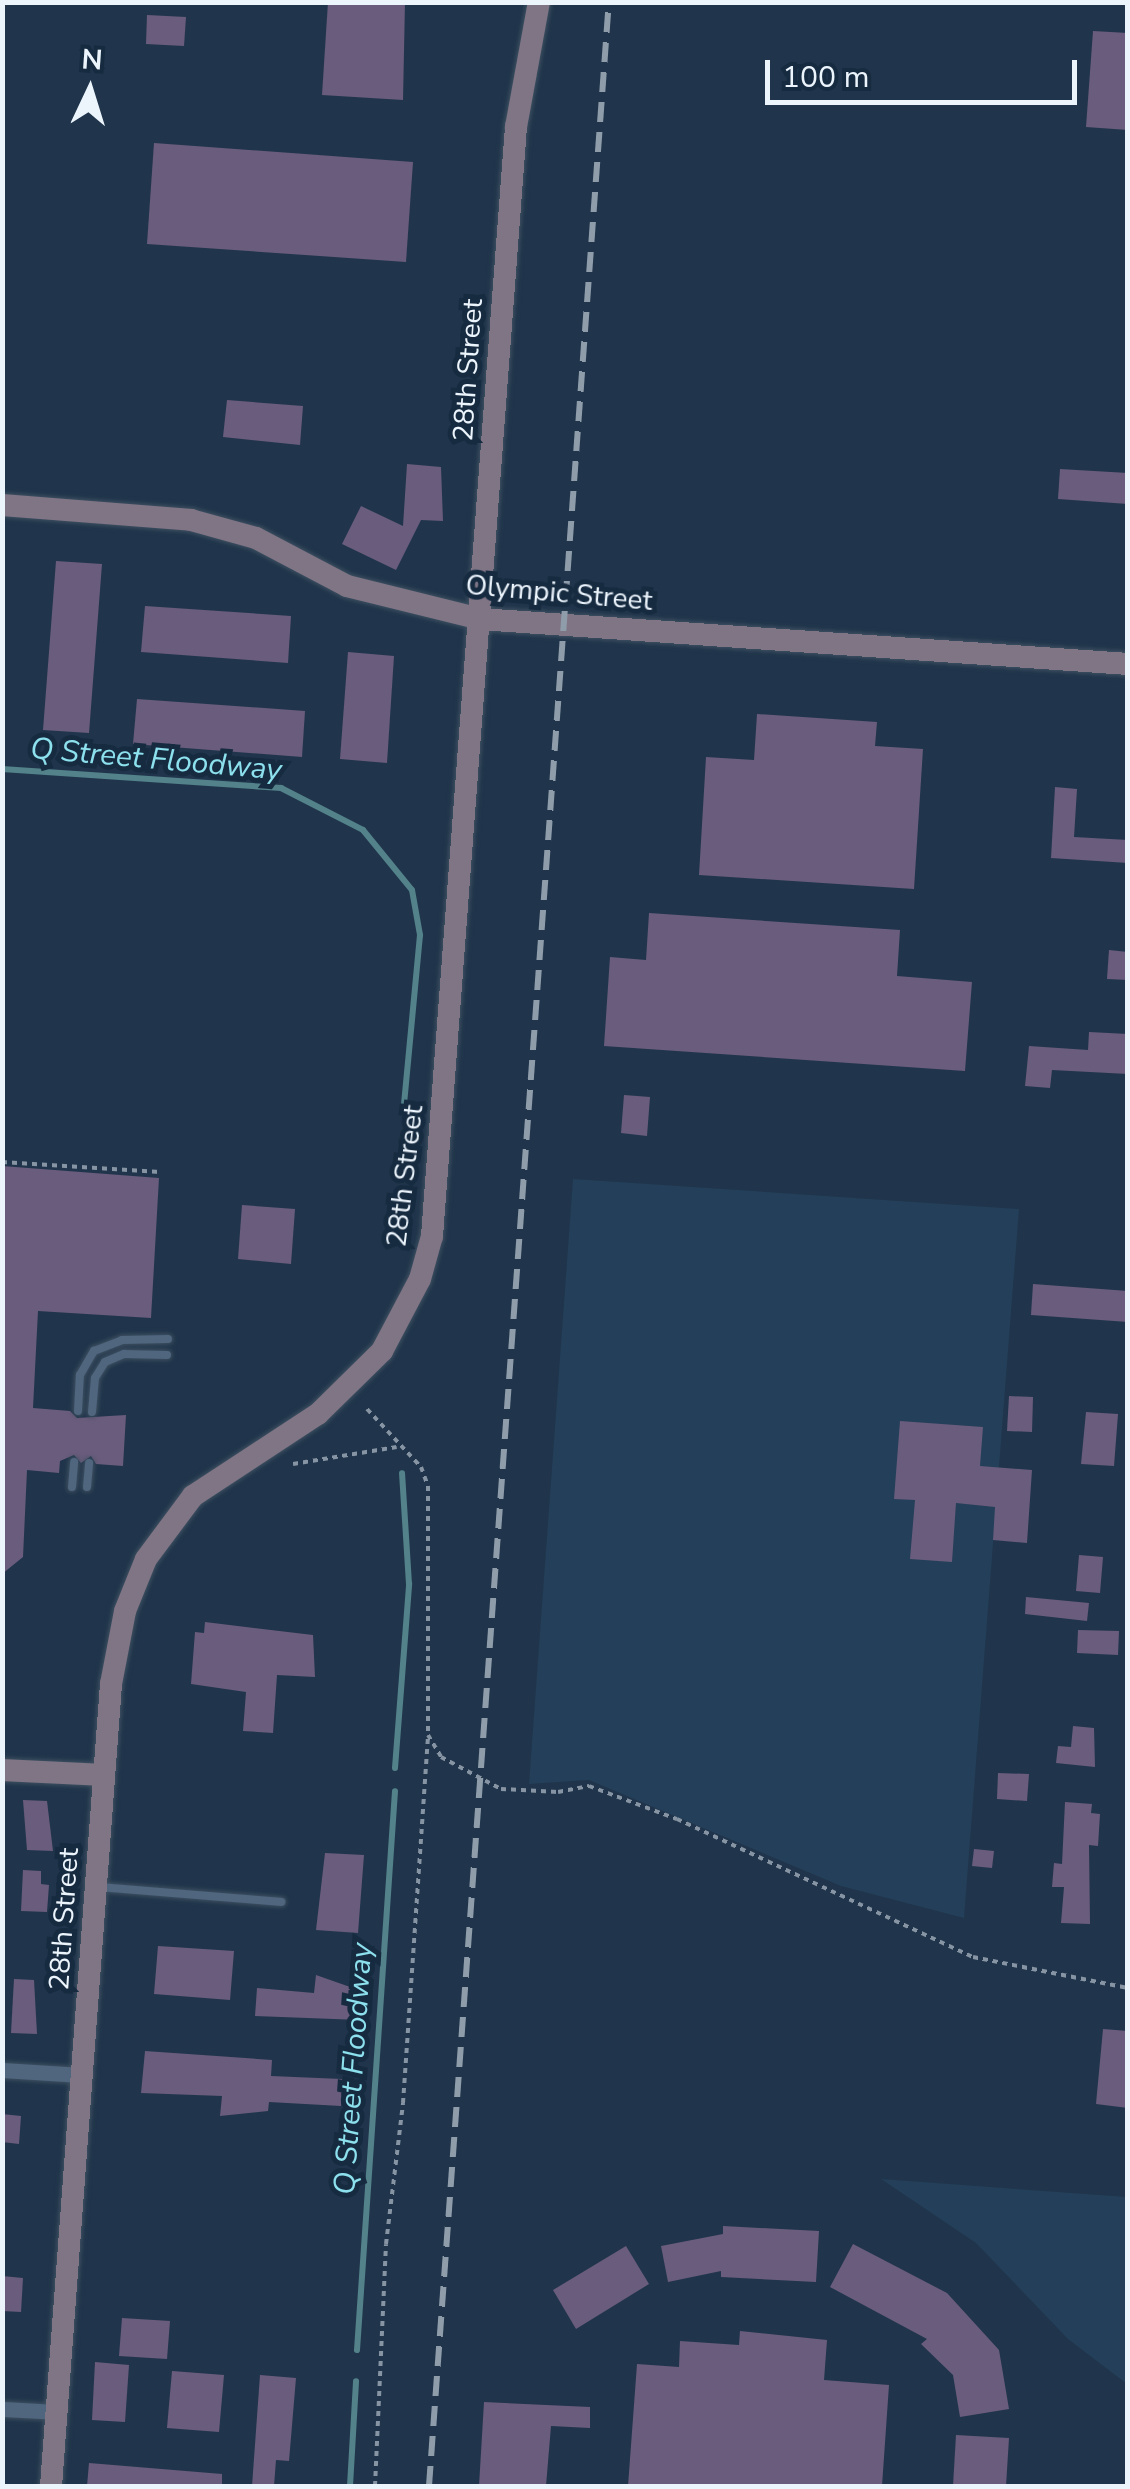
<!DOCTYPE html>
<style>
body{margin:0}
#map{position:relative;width:1130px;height:2489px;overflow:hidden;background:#20354b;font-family:"Nunito Sans",sans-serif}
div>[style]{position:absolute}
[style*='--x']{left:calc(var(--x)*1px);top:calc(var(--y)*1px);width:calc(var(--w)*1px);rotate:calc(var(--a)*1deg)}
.built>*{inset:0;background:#243f59}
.stream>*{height:6px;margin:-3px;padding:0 3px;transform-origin:3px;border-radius:3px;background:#53828a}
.building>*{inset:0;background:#6a5c7c}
.path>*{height:4px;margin-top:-2px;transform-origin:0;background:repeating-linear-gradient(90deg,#8694a3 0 5px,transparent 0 10px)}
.roads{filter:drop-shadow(0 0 2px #3e5061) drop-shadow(0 0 2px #3e5061)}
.lane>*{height:8px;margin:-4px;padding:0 4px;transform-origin:4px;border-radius:4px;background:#4f667e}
.street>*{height:15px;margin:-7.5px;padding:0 7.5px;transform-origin:7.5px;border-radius:7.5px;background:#4f667e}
.secondary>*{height:22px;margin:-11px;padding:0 11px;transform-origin:11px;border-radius:11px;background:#807585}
.rail>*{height:6px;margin-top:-3px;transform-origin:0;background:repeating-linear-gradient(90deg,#8f9dab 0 20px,transparent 0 30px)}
span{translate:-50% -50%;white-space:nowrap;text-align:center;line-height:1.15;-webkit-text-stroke:10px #162b40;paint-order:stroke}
.street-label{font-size:28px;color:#ecf4fc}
.water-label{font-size:30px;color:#8de0ed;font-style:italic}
.frame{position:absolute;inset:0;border:5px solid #ecf4fc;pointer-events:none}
.north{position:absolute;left:40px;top:40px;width:100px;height:100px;-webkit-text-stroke:8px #162b40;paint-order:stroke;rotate:4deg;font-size:28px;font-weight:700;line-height:40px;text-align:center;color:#ecf4fc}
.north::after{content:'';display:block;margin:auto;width:35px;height:45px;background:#ecf4fc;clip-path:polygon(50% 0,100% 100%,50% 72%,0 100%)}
.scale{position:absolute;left:765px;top:60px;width:312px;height:45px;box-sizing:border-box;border:5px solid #ecf4fc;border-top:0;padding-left:12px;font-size:30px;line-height:35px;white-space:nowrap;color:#ecf4fc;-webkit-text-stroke:8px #162b40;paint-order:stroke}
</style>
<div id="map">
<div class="built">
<i style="clip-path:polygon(573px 1179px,1019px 1209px,964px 1918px,841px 1886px,589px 1780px,529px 1784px)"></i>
<i style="clip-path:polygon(881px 2179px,1127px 2197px,1127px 2384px,1068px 2339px,976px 2243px)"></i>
</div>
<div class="stream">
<i style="--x:2;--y:769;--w:280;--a:3.9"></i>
<i style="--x:281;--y:788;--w:92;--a:27.1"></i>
<i style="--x:363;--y:830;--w:77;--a:50.8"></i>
<i style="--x:412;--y:890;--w:46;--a:79.9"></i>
<i style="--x:420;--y:935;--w:171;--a:95.4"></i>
<i style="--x:395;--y:1768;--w:185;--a:-85.6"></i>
<i style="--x:409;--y:1584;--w:111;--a:-93.6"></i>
<i style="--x:357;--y:2350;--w:560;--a:-86.11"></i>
<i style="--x:350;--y:2486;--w:105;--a:-86.7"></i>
</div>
<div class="building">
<i style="clip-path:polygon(328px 2px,405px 2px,403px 100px,322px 95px)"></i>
<i style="clip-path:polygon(147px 15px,186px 17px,184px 46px,146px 44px)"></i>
<i style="clip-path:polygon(1093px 31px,1128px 33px,1128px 130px,1086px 127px)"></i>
<i style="clip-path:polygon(154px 143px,413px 162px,406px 262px,147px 244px)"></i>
<i style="clip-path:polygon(227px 400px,303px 406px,300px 445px,223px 437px)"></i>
<i style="clip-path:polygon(407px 464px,441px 467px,443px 521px,421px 520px,396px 570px,342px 544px,361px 506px,403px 526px)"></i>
<i style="clip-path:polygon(1060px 469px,1128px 473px,1128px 504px,1058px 499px)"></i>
<i style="clip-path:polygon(56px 561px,102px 564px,89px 733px,43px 730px)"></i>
<i style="clip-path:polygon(145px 606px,291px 616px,288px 663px,141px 652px)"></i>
<i style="clip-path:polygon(348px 652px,394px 656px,387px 763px,340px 759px)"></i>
<i style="clip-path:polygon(137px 699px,305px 711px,302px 757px,133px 744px)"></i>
<i style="clip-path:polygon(757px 714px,877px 722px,875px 746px,923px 749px,914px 889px,699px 875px,706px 757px,754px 760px)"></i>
<i style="clip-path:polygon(1055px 787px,1077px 789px,1074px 837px,1128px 840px,1128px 863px,1051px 858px)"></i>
<i style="clip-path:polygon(649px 913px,900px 930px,897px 976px,972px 982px,965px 1071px,604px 1046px,610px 957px,646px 960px)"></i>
<i style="clip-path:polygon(1109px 950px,1128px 952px,1128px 980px,1107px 979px)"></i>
<i style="clip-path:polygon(1089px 1032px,1128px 1034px,1128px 1074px,1052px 1070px,1050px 1088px,1025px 1086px,1029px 1046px,1088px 1050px)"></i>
<i style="clip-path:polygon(624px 1095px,650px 1097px,647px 1136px,621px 1133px)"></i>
<i style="clip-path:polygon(2px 1166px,159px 1178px,151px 1318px,38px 1311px,33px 1408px,70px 1411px,77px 1418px,126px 1415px,123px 1466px,96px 1464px,91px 1456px,81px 1463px,74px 1455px,60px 1461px,59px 1473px,27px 1470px,23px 1557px,2px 1574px)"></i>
<i style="clip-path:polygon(242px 1205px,295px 1209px,291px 1264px,238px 1259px)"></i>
<i style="clip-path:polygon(1033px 1284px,1128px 1291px,1128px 1322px,1031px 1315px)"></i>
<i style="clip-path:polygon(1009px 1396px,1033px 1397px,1032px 1432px,1007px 1431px)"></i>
<i style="clip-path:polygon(1086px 1412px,1118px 1414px,1114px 1466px,1081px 1464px)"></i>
<i style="clip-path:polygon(900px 1421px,983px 1427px,980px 1466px,1032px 1470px,1027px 1543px,993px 1540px,995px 1507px,956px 1503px,952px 1562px,910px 1559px,915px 1500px,894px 1499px)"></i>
<i style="clip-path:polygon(1079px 1555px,1103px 1557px,1100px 1593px,1076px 1591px)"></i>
<i style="clip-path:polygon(1026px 1597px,1089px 1603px,1087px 1621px,1025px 1614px)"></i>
<i style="clip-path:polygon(205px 1622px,313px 1635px,315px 1677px,277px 1675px,273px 1733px,243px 1731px,246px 1692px,191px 1684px,195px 1632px,204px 1633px)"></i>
<i style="clip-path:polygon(1078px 1630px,1119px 1631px,1118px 1655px,1077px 1653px)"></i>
<i style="clip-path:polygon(1073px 1726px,1094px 1728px,1095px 1767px,1056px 1763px,1058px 1746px,1071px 1747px)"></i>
<i style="clip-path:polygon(998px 1773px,1029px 1774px,1027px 1801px,997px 1799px)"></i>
<i style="clip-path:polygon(23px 1800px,47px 1801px,53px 1851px,27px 1850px)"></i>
<i style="clip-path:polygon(1065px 1802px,1092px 1804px,1091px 1813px,1100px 1814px,1098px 1846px,1089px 1845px,1090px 1924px,1061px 1923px,1064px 1887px,1052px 1887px,1054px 1863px,1062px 1864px)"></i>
<i style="clip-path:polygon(974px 1849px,994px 1851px,992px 1868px,972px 1866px)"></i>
<i style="clip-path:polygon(325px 1853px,364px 1855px,358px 1933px,316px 1930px)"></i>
<i style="clip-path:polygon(23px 1870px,41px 1871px,41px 1884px,49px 1885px,47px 1912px,21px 1911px)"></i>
<i style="clip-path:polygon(158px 1946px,234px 1951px,230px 2000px,154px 1994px)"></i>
<i style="clip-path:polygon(316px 1975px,353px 1988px,352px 1998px,362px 1999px,360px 2020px,255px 2016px,257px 1988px,314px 1993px)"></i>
<i style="clip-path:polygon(14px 1979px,34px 1980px,37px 2034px,11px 2033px)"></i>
<i style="clip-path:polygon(1103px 2029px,1128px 2031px,1128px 2108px,1096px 2104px)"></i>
<i style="clip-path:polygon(145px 2051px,272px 2060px,271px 2076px,342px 2079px,341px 2106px,269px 2102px,268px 2111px,220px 2116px,222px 2096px,141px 2093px)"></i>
<i style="clip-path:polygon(2px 2114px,21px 2116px,19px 2144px,2px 2142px)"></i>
<i style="clip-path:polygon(723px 2226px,819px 2231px,816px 2282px,721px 2277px,721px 2271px,668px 2282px,661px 2246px,723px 2234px)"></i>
<i style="clip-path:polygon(853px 2244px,947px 2293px,999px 2350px,1009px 2409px,960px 2417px,953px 2375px,921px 2344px,927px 2339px,830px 2287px)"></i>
<i style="clip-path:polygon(626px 2246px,649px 2284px,576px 2329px,553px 2290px)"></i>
<i style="clip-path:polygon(2px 2276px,23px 2278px,21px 2312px,2px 2311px)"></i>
<i style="clip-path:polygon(122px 2318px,170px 2321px,167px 2359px,119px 2356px)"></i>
<i style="clip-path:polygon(740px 2331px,827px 2340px,824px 2380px,889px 2385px,882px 2486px,628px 2486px,637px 2364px,679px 2367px,680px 2341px,739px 2345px)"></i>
<i style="clip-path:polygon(95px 2362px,129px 2365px,125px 2422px,92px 2420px)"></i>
<i style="clip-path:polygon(172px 2371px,224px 2375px,219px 2432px,167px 2428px)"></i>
<i style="clip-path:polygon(260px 2375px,296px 2378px,289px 2461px,276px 2460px,274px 2486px,252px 2486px)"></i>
<i style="clip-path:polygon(484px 2402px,590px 2407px,590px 2428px,551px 2426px,546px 2486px,479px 2486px)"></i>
<i style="clip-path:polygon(956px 2435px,1009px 2438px,1006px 2486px,953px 2486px)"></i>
<i style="clip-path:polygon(89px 2463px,222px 2474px,222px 2486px,87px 2486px)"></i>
</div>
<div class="path">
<i style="--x:2;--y:1162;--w:158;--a:3.6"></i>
<i style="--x:367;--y:1409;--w:79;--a:47"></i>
<i style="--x:421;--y:1467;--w:20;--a:70"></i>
<i style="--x:428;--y:1486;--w:249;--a:90"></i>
<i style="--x:428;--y:1735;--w:26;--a:59"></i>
<i style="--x:441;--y:1757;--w:68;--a:28.1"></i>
<i style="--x:501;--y:1789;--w:57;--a:3"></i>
<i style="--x:558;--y:1792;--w:32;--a:-11"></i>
<i style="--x:589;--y:1786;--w:94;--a:20.6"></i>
<i style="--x:677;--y:1819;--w:327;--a:25"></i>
<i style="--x:973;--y:1957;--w:158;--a:11.3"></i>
<i style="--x:293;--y:1464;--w:105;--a:-9.3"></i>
<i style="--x:375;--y:2486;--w:242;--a:-87.4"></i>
<i style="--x:386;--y:2244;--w:142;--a:-83.1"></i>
<i style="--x:403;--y:2103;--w:365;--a:-86.1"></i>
</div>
<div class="roads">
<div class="lane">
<i style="--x:78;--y:1411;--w:36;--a:-87"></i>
<i style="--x:80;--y:1375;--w:28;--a:-60"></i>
<i style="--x:94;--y:1351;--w:30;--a:-21"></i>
<i style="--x:122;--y:1340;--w:46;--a:-1.2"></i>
<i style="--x:92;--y:1412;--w:34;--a:-85"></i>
<i style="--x:95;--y:1378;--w:19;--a:-58"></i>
<i style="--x:105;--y:1362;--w:21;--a:-23"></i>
<i style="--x:124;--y:1354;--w:43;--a:1.3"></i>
<i style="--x:72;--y:1487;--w:25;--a:-85"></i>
<i style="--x:87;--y:1487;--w:24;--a:-85"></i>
<i style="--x:100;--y:1887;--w:182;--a:4.7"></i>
</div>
<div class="street">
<i style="--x:2;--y:2070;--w:80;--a:3.6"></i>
<i style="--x:2;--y:2409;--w:55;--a:3.1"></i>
</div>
<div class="secondary">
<i style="--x:2;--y:505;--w:190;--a:4.5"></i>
<i style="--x:191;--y:520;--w:67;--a:15.5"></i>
<i style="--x:256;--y:538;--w:103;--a:27.8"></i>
<i style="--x:347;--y:586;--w:137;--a:13.9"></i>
<i style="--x:480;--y:619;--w:650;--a:3.97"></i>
<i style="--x:2;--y:1770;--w:102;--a:2.8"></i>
<i style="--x:51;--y:2486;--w:804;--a:-85.72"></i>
<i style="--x:111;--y:1684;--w:74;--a:-79.1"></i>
<i style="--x:125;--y:1611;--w:56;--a:-68"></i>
<i style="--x:146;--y:1559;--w:79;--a:-53.3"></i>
<i style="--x:193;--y:1496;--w:149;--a:-33.3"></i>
<i style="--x:318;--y:1414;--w:90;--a:-44.5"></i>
<i style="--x:382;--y:1351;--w:81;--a:-62.2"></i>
<i style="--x:420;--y:1279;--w:45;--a:-74.4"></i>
<i style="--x:432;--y:1236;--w:1112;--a:-85.67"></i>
<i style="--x:516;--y:127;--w:127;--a:-79.6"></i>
</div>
</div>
<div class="rail">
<i style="--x:429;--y:2486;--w:2491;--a:-85.86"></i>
</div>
<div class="street-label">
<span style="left:468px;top:370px;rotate:-86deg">28th Street</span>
<span style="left:559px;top:593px;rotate:5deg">Olympic Street</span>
<span style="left:405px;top:1176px;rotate:-83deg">28th Street</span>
<span style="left:64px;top:1919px;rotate:-86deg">28th Street</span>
</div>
<div class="water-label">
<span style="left:156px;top:760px;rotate:5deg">Q Street Floodway</span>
<span style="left:354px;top:2069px;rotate:-86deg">Q Street Floodway</span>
</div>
<div class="frame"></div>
<div class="north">N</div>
<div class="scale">100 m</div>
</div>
